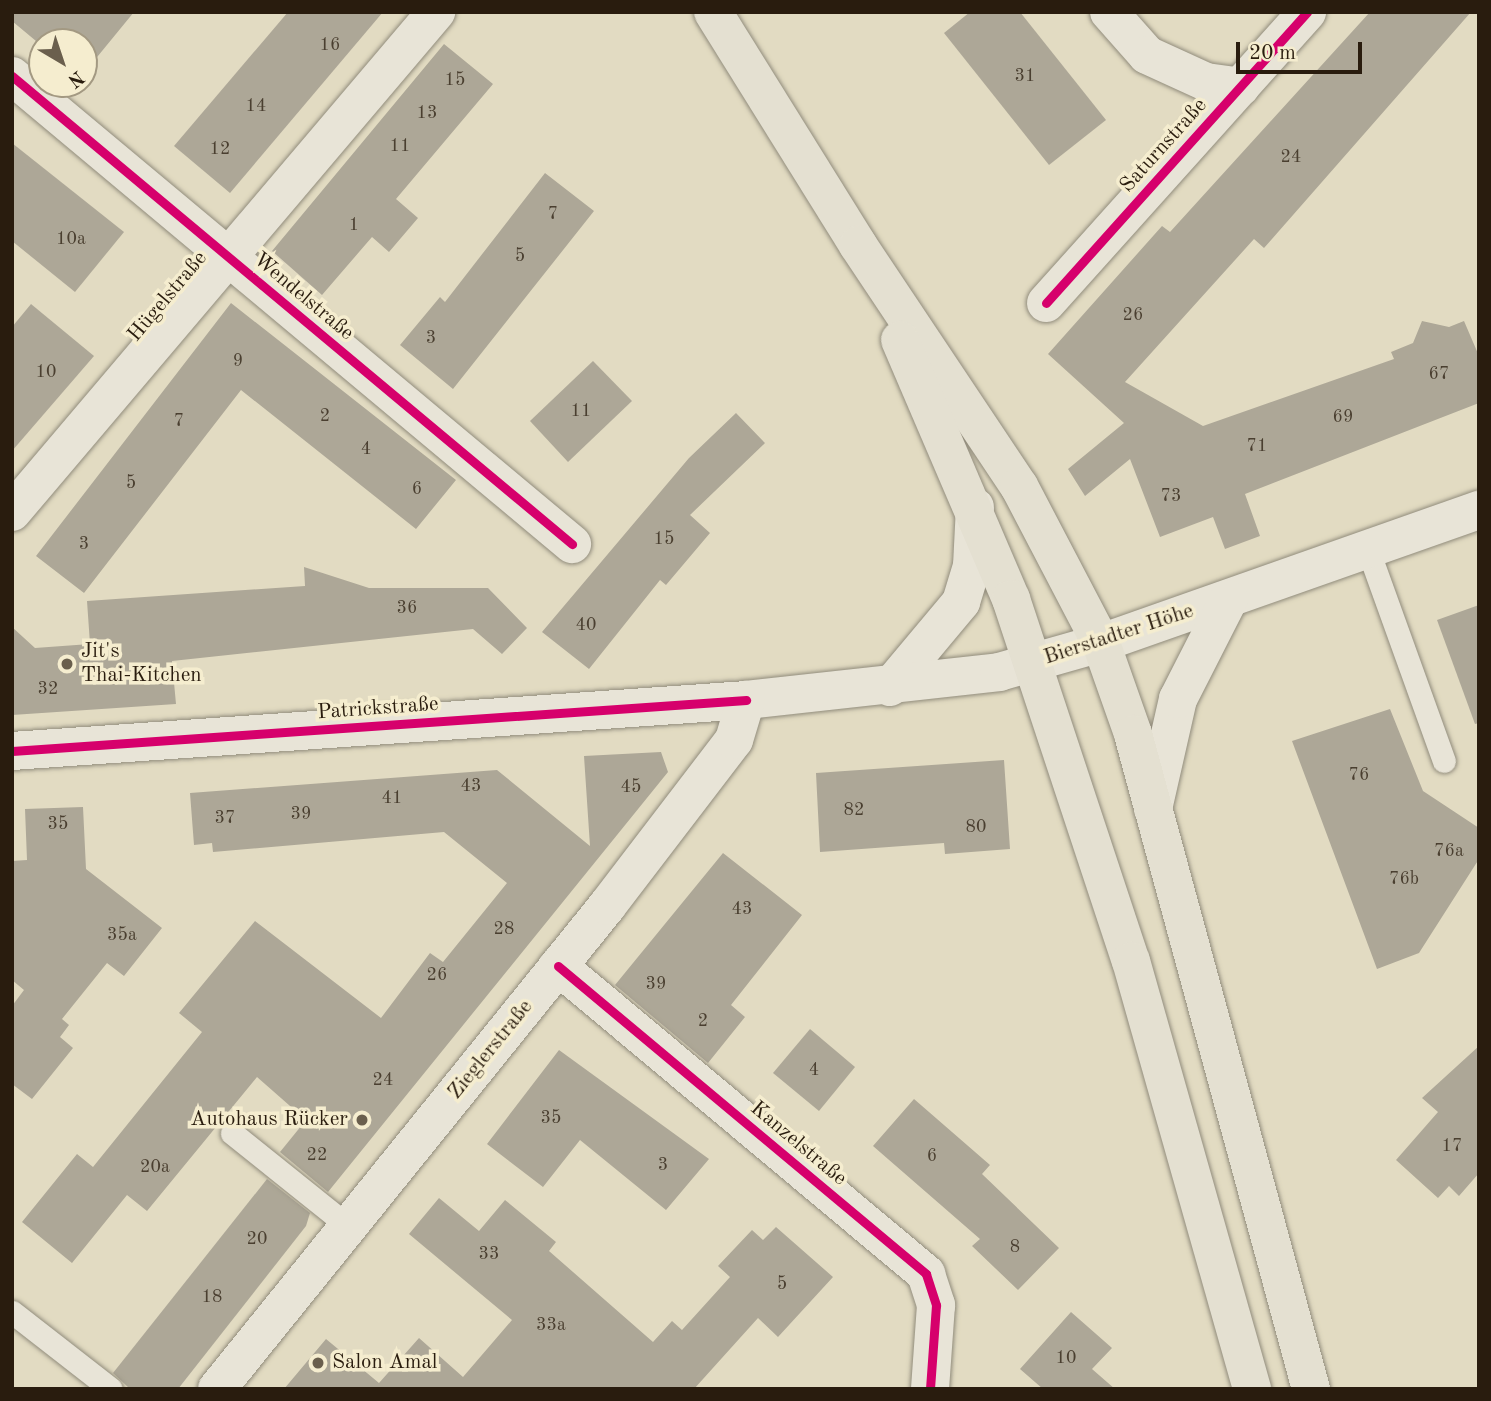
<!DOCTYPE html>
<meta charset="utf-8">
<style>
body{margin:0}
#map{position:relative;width:1491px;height:1401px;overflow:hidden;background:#e2dbc2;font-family:"Old Standard TT",serif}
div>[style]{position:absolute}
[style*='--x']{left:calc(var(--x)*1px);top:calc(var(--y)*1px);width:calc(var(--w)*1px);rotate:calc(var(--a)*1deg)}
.building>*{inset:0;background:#ada797}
.roads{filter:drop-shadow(0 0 2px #918c7c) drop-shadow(0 0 2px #918c7c)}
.service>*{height:23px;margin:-11.5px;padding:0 11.5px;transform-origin:11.5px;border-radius:11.5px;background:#e8e4d7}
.minor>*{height:38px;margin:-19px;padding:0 19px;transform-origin:19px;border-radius:19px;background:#e8e4d7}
.secondary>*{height:38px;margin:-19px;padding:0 19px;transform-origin:19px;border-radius:19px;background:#e8e4d7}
.primary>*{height:38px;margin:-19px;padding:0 19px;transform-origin:19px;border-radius:19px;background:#e4e0d1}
.cycleway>*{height:9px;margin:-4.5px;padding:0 4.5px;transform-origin:4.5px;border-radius:4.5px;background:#d6006c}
.dots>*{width:19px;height:19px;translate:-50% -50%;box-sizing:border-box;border:4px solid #f5edcf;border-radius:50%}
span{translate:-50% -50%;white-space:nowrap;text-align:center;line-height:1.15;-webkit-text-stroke:7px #f5edcf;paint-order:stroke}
.number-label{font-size:18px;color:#4a3f30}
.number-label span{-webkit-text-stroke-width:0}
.street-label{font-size:21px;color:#291c0e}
.poi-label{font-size:21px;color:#291c0e}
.left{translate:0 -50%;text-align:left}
.right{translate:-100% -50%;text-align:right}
.frame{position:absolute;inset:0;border:14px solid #291c0e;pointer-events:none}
.north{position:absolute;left:28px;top:28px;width:70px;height:70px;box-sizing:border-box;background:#f5edcf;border:2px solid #a39982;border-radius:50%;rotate:141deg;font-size:19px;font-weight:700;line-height:28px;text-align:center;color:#291c0e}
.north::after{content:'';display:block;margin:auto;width:24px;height:32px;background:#6a5f4d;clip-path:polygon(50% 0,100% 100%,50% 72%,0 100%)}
.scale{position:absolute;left:1236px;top:42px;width:126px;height:32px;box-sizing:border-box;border:4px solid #291c0e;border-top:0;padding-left:9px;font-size:21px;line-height:24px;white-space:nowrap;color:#291c0e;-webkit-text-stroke:5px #f5edcf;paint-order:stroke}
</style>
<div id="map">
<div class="building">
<i style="clip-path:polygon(12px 12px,134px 12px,84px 73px,84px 42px,42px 46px,12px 21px)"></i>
<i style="clip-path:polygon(288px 12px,383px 12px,230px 193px,174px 146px)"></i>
<i style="clip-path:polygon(970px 12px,1020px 12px,1106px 120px,1049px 165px,944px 33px)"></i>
<i style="clip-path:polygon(1370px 12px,1471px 12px,1264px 248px,1254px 239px,1125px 382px,1203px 426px,1394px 359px,1391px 352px,1413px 343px,1422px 321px,1449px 327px,1464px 321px,1479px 356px,1479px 403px,1245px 494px,1260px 536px,1225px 549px,1213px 517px,1160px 537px,1130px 459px,1085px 496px,1068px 469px,1124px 423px,1048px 354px,1162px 226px,1170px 232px)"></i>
<i style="clip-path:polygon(444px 44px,493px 84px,396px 199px,418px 218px,389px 252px,372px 237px,322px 295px,272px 251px)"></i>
<i style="clip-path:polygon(12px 143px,124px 232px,75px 292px,12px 241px)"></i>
<i style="clip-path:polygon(545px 173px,594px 211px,453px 389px,400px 345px,440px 297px,445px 302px)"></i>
<i style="clip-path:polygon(231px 303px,456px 480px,416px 529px,241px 390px,84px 593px,36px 556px)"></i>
<i style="clip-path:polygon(31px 304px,94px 356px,12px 451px,12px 327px)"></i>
<i style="clip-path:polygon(593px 361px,632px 401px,568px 462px,530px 421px)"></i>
<i style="clip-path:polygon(736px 413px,765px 443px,690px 515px,710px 533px,666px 585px,660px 580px,589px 669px,542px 632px,689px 458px)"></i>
<i style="clip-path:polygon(304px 567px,369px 588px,488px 588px,527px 628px,502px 654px,473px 629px,172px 661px,176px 704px,12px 715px,12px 627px,35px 648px,90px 644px,87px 601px,305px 586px)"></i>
<i style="clip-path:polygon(1479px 605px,1479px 723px,1475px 724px,1437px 620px)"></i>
<i style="clip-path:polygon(1390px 709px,1423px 791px,1479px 828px,1479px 859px,1419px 953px,1377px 969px,1292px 741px)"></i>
<i style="clip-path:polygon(661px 752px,668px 772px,328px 1192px,280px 1152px,306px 1120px,257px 1077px,147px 1211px,127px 1195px,72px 1263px,22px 1222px,77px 1154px,93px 1167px,202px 1032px,179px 1013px,255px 921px,381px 1018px,430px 953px,443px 962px,507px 883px,444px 832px,213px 852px,212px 843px,194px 845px,190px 793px,497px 770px,590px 846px,584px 756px)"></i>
<i style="clip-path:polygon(1004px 760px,1010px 849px,945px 854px,944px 843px,820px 852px,816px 773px)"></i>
<i style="clip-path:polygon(83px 807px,86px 869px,162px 928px,124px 976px,107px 963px,62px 1019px,69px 1025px,60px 1037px,73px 1048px,32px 1099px,12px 1084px,12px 1006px,24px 990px,12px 980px,12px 861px,27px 860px,25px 809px)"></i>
<i style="clip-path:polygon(723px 853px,802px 915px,731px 1005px,745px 1017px,708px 1063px,615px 985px)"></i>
<i style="clip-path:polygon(810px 1029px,855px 1067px,819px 1111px,773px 1073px)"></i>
<i style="clip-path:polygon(1479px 1046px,1479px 1173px,1459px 1196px,1449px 1186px,1438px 1198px,1396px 1160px,1438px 1112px,1422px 1098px)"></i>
<i style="clip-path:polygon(559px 1050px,709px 1159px,666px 1210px,580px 1140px,543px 1187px,487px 1144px)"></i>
<i style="clip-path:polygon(914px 1099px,990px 1165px,982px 1174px,1059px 1248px,1018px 1290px,972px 1246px,980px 1239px,873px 1146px)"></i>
<i style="clip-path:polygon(267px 1179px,310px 1213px,306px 1226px,178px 1389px,130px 1389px,113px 1373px)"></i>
<i style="clip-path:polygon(439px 1198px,479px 1231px,505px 1200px,556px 1242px,549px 1251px,653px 1342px,672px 1321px,682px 1330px,730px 1277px,718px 1266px,752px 1230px,763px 1240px,776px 1227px,833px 1277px,778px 1337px,758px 1318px,694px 1389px,284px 1389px,326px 1339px,379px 1383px,419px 1338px,463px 1377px,512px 1320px,409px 1234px)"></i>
<i style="clip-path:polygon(1071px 1312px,1112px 1348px,1092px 1369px,1115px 1389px,1043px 1389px,1020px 1369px)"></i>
</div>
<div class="roads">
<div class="service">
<i style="--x:1368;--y:550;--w:224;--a:70.2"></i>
<i style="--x:232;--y:1133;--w:149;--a:38.7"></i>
<i style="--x:12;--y:1312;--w:125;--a:37.9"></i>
</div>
<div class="minor">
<i style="--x:1109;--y:12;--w:57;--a:48.5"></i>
<i style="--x:1147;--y:55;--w:65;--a:24.6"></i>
<i style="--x:1206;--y:82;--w:35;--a:8"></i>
<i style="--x:12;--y:76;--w:730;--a:39.89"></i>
<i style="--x:1046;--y:303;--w:391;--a:-48.1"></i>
<i style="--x:12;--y:512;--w:656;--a:-49.7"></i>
<i style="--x:558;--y:966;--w:480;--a:39.9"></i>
<i style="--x:926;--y:1274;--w:33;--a:72"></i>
<i style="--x:936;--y:1305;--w:84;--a:94.1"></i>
</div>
<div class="secondary">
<i style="--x:890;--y:687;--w:111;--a:-50.1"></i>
<i style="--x:961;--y:602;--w:38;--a:-73"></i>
<i style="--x:972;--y:566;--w:59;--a:-87.1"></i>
<i style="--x:12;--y:751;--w:736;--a:-3.97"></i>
<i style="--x:746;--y:700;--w:255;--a:-6.3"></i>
<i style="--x:999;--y:672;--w:106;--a:-15.9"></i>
<i style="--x:1101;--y:643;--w:401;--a:-19.4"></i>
<i style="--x:1153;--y:809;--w:113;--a:-77.2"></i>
<i style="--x:1178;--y:699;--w:112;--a:-63"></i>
<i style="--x:217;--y:1389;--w:621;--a:-51.08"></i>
<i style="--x:607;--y:906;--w:209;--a:-52.6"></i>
<i style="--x:734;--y:740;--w:42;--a:-73.3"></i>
</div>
<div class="primary">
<i style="--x:713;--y:12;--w:274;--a:58.1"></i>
<i style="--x:858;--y:245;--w:290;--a:56.3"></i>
<i style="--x:1019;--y:486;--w:177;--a:62.4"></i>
<i style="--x:1101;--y:643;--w:96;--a:70.6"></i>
<i style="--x:1133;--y:734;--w:679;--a:74.8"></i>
<i style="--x:900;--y:340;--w:282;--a:66.8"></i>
<i style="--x:1011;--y:599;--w:381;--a:71.7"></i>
<i style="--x:1131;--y:961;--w:445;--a:74.2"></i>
</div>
</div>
<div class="cycleway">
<i style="--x:12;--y:76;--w:730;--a:39.89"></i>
<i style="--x:1046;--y:303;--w:391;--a:-48.1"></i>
<i style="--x:12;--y:751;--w:736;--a:-3.97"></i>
<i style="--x:558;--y:966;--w:480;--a:39.9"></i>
<i style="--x:926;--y:1274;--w:33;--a:72"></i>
<i style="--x:936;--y:1305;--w:84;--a:94.1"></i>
</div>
<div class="dots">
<i style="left:67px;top:664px;background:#6a5f4d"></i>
<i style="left:362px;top:1120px;background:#6a5f4d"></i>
<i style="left:318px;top:1363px;background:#6a5f4d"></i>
</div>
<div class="number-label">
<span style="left:330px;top:45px">16</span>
<span style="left:1025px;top:76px">31</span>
<span style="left:455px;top:80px">15</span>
<span style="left:256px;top:106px">14</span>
<span style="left:427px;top:113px">13</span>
<span style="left:400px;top:146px">11</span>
<span style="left:220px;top:149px">12</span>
<span style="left:1291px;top:157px">24</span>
<span style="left:553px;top:214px">7</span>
<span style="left:354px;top:225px">1</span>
<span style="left:71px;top:239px">10a</span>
<span style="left:520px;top:256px">5</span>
<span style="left:1133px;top:315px">26</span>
<span style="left:431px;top:338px">3</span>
<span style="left:238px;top:361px">9</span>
<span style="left:46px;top:372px">10</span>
<span style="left:1439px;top:374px">67</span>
<span style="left:581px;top:411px">11</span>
<span style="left:325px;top:416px">2</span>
<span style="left:1343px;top:417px">69</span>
<span style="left:179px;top:421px">7</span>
<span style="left:1257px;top:446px">71</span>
<span style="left:366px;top:449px">4</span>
<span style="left:131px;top:483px">5</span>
<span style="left:417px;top:489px">6</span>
<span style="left:1171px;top:496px">73</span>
<span style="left:664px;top:539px">15</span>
<span style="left:84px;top:544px">3</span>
<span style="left:407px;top:608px">36</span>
<span style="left:586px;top:625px">40</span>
<span style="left:48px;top:689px">32</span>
<span style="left:1359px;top:775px">76</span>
<span style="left:471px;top:786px">43</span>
<span style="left:631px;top:787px">45</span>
<span style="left:392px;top:798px">41</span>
<span style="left:854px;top:810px">82</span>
<span style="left:301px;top:814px">39</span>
<span style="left:225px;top:818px">37</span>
<span style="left:58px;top:824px">35</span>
<span style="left:976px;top:827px">80</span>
<span style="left:1449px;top:851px">76a</span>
<span style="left:1404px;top:879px">76b</span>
<span style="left:742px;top:909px">43</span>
<span style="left:504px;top:929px">28</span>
<span style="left:122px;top:935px">35a</span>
<span style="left:437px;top:975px">26</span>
<span style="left:656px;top:984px">39</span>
<span style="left:703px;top:1021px">2</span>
<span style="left:814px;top:1070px">4</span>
<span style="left:383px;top:1080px">24</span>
<span style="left:551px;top:1118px">35</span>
<span style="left:1452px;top:1146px">17</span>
<span style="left:317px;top:1155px">22</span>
<span style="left:932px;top:1156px">6</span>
<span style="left:663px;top:1165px">3</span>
<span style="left:155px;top:1167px">20a</span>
<span style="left:257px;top:1239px">20</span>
<span style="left:1015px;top:1247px">8</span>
<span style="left:489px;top:1254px">33</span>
<span style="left:782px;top:1284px">5</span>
<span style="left:212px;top:1297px">18</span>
<span style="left:551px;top:1325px">33a</span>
<span style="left:1066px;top:1358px">10</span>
</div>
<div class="street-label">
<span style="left:1164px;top:146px;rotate:-48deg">Saturnstraße</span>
<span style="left:168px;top:297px;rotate:-50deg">Hügelstraße</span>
<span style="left:303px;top:297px;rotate:40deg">Wendelstraße</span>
<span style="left:1119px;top:635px;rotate:-18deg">Bierstadter Höhe</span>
<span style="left:378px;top:709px;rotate:-4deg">Patrickstraße</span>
<span style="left:491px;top:1050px;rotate:-51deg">Zieglerstraße</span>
<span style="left:798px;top:1144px;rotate:40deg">Kanzelstraße</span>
</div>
<div class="poi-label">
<span class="left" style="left:81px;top:664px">Jit's<br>Thai-Kitchen</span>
<span class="right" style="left:348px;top:1120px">Autohaus Rücker</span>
<span class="left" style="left:332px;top:1363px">Salon Amal</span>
</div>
<div class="frame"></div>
<div class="north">N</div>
<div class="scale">20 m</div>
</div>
